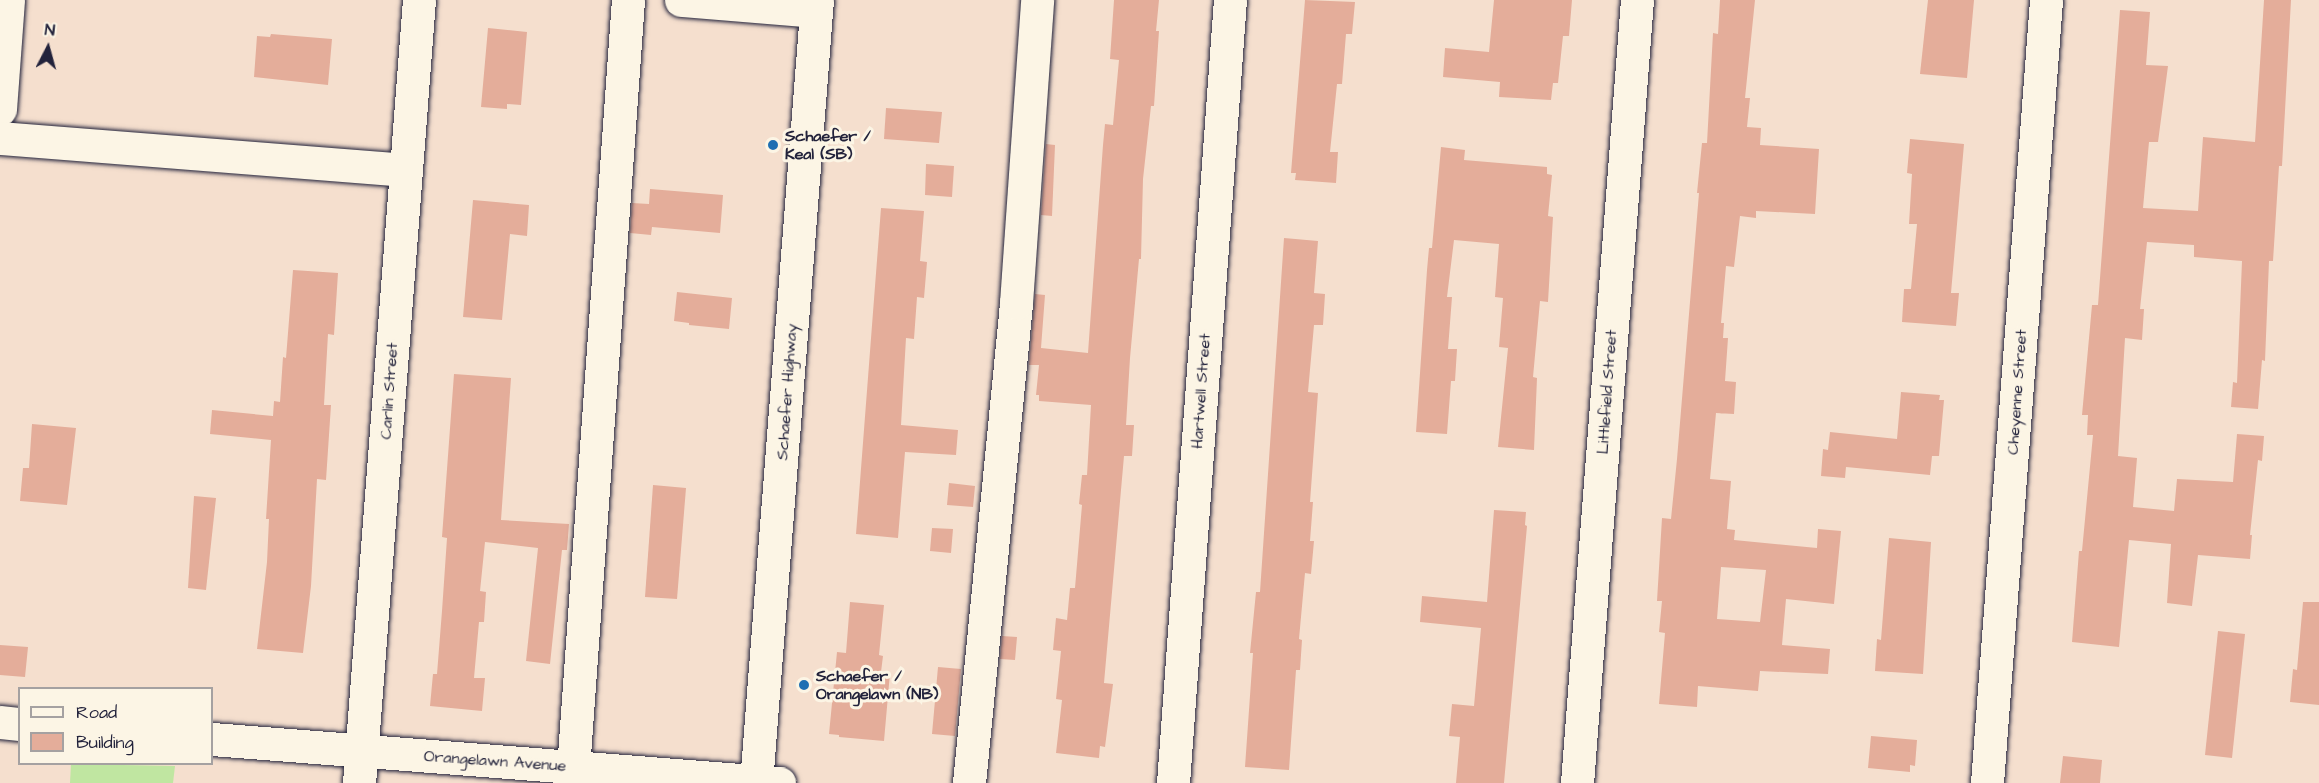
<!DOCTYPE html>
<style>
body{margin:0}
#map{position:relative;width:2319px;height:783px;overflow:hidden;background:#f5dfce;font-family:"Architects Daughter",sans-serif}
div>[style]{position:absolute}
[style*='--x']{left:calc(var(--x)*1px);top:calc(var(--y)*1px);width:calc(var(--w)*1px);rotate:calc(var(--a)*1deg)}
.green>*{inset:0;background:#c0e6a1}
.building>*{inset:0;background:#e4ad9a}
.roads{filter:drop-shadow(0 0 2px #22223b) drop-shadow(0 0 2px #22223b)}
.minor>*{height:33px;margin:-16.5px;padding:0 16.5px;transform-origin:16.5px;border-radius:16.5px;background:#fcf5e5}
.major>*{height:33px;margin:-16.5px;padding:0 16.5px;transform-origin:16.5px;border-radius:16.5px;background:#fcf5e5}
.dots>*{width:16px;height:16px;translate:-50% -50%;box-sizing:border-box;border:3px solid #fcf5e5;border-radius:50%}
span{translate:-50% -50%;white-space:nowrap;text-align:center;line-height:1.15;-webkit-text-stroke:6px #fcf5e5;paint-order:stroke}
.poi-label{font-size:16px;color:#22223b;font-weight:700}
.left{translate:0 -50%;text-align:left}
.street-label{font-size:16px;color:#22223b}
.legend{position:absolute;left:18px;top:687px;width:195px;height:78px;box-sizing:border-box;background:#fcf5e5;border:2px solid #a5a1a1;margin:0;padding:8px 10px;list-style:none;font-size:18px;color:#22223b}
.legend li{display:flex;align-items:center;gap:12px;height:30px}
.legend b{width:30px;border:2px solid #a5a1a1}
.north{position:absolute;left:18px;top:18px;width:60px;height:60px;-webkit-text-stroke:4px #fcf5e5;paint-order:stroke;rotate:6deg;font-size:16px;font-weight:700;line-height:24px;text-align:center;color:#22223b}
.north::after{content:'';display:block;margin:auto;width:21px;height:27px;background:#22223b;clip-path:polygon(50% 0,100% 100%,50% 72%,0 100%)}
</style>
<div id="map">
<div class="green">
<i style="clip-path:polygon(71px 764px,175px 766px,173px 783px,70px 783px)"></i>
</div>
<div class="building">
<i style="clip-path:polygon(1114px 0,1159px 0,1156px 31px,1159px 31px,1154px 106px,1151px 106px,1143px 179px,1141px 259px,1139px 259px,1130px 358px,1126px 425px,1134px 425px,1132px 456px,1124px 456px,1104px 683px,1113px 684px,1105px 747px,1100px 746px,1099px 758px,1056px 753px,1062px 700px,1056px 699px,1061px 651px,1053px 650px,1056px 618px,1067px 620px,1070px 588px,1075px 588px,1082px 505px,1079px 504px,1082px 475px,1087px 475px,1091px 405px,1039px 401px,1039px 395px,1036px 395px,1039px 365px,1029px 365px,1035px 294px,1045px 295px,1041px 348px,1088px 353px,1103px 145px,1105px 124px,1113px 125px,1119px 60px,1110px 59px)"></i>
<i style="clip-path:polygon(1305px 0,1355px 2px,1352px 34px,1346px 34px,1342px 84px,1337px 84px,1330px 152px,1338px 152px,1336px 183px,1295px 180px,1296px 173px,1291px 173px)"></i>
<i style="clip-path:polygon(1494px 0,1572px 0,1569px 36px,1563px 36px,1558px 83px,1553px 83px,1551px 100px,1499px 97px,1500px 82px,1443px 77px,1445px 48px,1489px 52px)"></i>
<i style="clip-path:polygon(evenodd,1720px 0,1755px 0,1745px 98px,1750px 98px,1747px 127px,1761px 128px,1760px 145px,1819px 149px,1815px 214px,1756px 211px,1756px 218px,1740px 216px,1734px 267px,1726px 266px,1721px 323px,1724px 323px,1723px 338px,1728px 338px,1725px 381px,1736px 382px,1734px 414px,1716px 413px,1710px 479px,1731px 481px,1727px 529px,1735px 530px,1734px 540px,1817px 548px,1818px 529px,1841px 531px,1834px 604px,1786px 599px,1782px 645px,1830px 649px,1828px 674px,1760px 671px,1758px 691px,1698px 686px,1697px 707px,1659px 704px,1665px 633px,1659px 632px,1662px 601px,1657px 601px,1662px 518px,1671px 519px,1677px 459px,1699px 193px,1697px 193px,1702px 143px,1707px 143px,1713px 33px,1718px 34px,1720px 0,1721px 567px,1766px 570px,1760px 622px,1717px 619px,1721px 567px)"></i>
<i style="clip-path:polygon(1928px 0,1974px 0,1967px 78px,1920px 74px)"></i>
<i style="clip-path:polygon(2264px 0,2291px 0,2282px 166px,2279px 166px,2273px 261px,2269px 261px,2265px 361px,2262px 360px,2258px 409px,2231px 407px,2233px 382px,2237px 383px,2242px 261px,2194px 257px,2194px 245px,2147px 242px,2140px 309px,2144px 309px,2142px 340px,2125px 338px,2118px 456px,2137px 458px,2133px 507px,2174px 511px,2177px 479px,2233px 482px,2237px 434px,2264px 436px,2262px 461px,2258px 460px,2250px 535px,2252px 535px,2250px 559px,2198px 555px,2192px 606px,2167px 603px,2171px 544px,2129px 540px,2119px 647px,2072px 642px,2079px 551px,2082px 551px,2093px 435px,2087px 435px,2088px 415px,2082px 415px,2092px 305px,2098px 305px,2120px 10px,2150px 12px,2146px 65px,2168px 66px,2158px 142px,2149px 142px,2143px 208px,2198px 211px,2203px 137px,2255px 142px)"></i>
<i style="clip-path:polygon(488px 28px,527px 32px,521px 105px,507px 104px,507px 109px,481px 107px)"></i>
<i style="clip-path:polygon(271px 34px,332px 39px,328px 85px,254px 77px,257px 36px,270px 37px)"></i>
<i style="clip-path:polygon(886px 108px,942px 112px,939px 143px,884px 139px)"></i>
<i style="clip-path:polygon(1910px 139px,1964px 144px,1951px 293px,1959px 293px,1956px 326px,1902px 322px,1904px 289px,1911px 289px,1917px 224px,1909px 224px,1912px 174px,1907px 173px)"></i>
<i style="clip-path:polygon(1046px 144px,1055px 145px,1052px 216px,1041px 215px)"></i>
<i style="clip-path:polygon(1441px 147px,1465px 150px,1464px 160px,1547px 167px,1547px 174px,1552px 175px,1548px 216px,1553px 217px,1548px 302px,1540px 301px,1533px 377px,1537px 378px,1534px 450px,1498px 447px,1508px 348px,1499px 347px,1503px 298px,1495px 297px,1499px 244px,1454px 240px,1447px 297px,1452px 297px,1448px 349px,1457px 349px,1455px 381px,1451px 381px,1447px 434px,1416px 432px,1427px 270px,1429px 248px,1432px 248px)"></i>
<i style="clip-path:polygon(926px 164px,954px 166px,952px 197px,925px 195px)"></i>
<i style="clip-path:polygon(650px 189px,723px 195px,720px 233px,652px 227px,651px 235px,630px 233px,632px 203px,649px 204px)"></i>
<i style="clip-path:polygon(473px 200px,529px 205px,527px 236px,510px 234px,502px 320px,463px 317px)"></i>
<i style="clip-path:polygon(881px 208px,924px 211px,920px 261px,927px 262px,924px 298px,917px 297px,914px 339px,906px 338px,901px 425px,958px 430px,956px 455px,905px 452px,898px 538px,856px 534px)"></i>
<i style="clip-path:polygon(1284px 238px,1318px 241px,1314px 293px,1325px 294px,1323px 325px,1314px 325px,1308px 392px,1318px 393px,1310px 502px,1313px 502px,1310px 541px,1314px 541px,1311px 574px,1305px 573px,1299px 639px,1302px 640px,1300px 670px,1296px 670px,1289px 770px,1245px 767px,1253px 653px,1250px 653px,1256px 592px,1260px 592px)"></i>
<i style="clip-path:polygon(293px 270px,338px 273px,334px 335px,328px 334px,324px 405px,331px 405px,326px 480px,317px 479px,311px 586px,303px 653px,257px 649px,267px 562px,269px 519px,266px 519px,271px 440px,210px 434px,212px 410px,273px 416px,274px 401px,280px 402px,283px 357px,286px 358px)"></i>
<i style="clip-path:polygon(677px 292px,732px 298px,729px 329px,689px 325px,689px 323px,674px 321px)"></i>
<i style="clip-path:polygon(454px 374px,511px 378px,501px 520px,569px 524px,567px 550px,562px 550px,550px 664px,526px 661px,538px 548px,485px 542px,480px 591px,486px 592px,484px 622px,479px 622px,474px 678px,485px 678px,482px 711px,430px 706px,433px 674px,437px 674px,442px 611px,447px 538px,442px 537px)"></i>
<i style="clip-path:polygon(1901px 392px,1940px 395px,1939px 400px,1944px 400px,1939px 456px,1932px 456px,1930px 475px,1846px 467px,1845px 478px,1821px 476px,1823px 449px,1828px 450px,1830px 432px,1897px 439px)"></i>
<i style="clip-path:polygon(32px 424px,76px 428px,67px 505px,20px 501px,23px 468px,29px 468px)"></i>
<i style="clip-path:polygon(949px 483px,975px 486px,973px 507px,947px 505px)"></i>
<i style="clip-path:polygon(653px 485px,686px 488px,677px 599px,645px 597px)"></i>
<i style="clip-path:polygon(194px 496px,216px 498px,206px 590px,188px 588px)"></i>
<i style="clip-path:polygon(1494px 510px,1526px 512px,1525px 525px,1527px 526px,1504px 783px,1456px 783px,1460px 737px,1449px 736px,1452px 704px,1474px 706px,1481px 628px,1420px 622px,1422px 596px,1487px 602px)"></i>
<i style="clip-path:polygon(932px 528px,953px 529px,951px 553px,930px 551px)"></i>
<i style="clip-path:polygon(1889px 538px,1931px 542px,1923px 674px,1875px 671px,1877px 639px,1881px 640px)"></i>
<i style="clip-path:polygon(850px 602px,884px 605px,879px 655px,883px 656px,881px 672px,890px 673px,884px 741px,839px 737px,839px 735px,829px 734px,837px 652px,846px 653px)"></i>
<i style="clip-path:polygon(2303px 602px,2319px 602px,2319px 705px,2290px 702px,2293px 669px,2297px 670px)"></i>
<i style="clip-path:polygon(2218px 631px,2245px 634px,2232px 758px,2205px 755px)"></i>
<i style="clip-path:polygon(1002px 636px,1017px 637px,1015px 660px,1000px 659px)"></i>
<i style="clip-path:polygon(0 645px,28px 647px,25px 677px,0 675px)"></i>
<i style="clip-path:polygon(938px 667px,961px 669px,955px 736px,932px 734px)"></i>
<i style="clip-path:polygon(1871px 736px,1917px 740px,1915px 766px,1910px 765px,1910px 772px,1868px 768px)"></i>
<i style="clip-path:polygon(2063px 756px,2102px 760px,2100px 783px,2060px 783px)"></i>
</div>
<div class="roads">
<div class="minor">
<i style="--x:681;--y:0;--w:135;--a:4.7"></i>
<i style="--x:0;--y:109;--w:109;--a:-85.8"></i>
<i style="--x:0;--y:138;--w:407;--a:4.5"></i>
<i style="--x:0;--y:722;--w:20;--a:6"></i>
<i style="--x:212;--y:739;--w:569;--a:4.44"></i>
<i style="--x:359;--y:783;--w:785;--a:-85.62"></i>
<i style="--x:572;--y:783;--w:785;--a:-85.91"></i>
<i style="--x:969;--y:783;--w:482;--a:-84.4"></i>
<i style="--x:1016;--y:303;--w:304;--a:-86"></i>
<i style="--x:1173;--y:783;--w:785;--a:-85.84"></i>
<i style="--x:1577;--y:783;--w:785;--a:-85.62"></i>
<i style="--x:1987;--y:783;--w:785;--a:-85.69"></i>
</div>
<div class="major">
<i style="--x:756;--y:783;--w:785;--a:-85.55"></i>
</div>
</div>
<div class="dots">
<i style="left:773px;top:145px;background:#1f6fb2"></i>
<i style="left:804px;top:685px;background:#1f6fb2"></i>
</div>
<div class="poi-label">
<span class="left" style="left:785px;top:145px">Schaefer /<br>Keal (SB)</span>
<span class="left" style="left:816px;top:685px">Schaefer /<br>Orangelawn (NB)</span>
</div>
<div class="street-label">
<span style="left:389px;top:391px;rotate:-86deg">Carlin Street</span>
<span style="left:1201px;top:391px;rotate:-86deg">Hartwell Street</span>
<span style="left:787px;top:392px;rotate:-86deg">Schaefer Highway</span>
<span style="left:1607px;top:392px;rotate:-86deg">Littlefield Street</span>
<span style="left:2017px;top:392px;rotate:-86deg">Cheyenne Street</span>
<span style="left:495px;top:761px;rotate:4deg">Orangelawn Avenue</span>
</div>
<ul class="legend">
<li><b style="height:8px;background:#fcf5e5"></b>Road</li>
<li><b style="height:16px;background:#e4ad9a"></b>Building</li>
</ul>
<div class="north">N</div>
</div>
